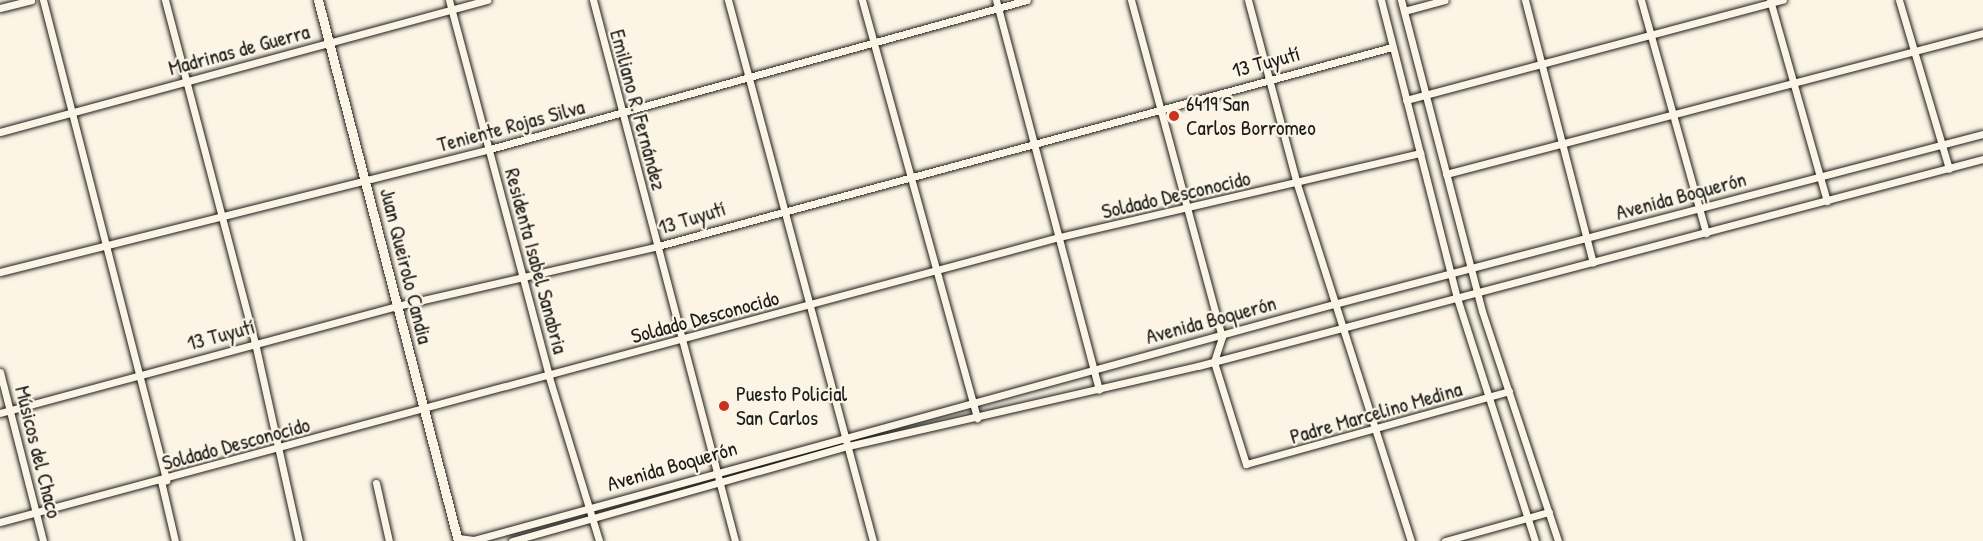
<!DOCTYPE html>
<meta charset="utf-8">
<style>
body{margin:0}
#map{position:relative;width:1983px;height:541px;overflow:hidden;background:#fcf5e5;font-family:"Patrick Hand",sans-serif}
div>[style]{position:absolute}
[style*='--x']{left:calc(var(--x)*1px);top:calc(var(--y)*1px);width:calc(var(--w)*1px);rotate:calc(var(--a)*1deg)}
.roads{filter:drop-shadow(0 0 2px #1c1c1c) drop-shadow(0 0 2px #1c1c1c)}
.street>*{height:7px;margin:-3.5px;padding:0 3.5px;transform-origin:3.5px;border-radius:3.5px;background:#fcf5e5}
.secondary>*{height:9px;margin:-4.5px;padding:0 4.5px;transform-origin:4.5px;border-radius:4.5px;background:#fcf5e5}
.dots>*{width:16px;height:16px;translate:-50% -50%;box-sizing:border-box;border:3px solid #fcf5e5;border-radius:50%}
span{translate:-50% -50%;white-space:nowrap;text-align:center;line-height:1.15;-webkit-text-stroke:4.5px #fcf5e5;paint-order:stroke}
.street-label{font-size:21px;color:#1c1c1c}
.poi-label{font-size:21px;color:#1c1c1c}
.left{translate:0 -50%;text-align:left}
</style>
<div id="map">
<div class="roads">
<div class="street">
<i style="--x:43;--y:0;--w:496;--a:75.6"></i>
<i style="--x:165;--y:0;--w:355;--a:75.3"></i>
<i style="--x:255;--y:343;--w:203;--a:77.5"></i>
<i style="--x:449;--y:0;--w:390;--a:75.1"></i>
<i style="--x:549;--y:377;--w:171;--a:73"></i>
<i style="--x:593;--y:0;--w:559;--a:75.29"></i>
<i style="--x:728;--y:0;--w:560;--a:75"></i>
<i style="--x:862;--y:0;--w:434;--a:74.6"></i>
<i style="--x:996;--y:0;--w:403;--a:75.2"></i>
<i style="--x:1131;--y:0;--w:349;--a:74.9"></i>
<i style="--x:1222;--y:337;--w:26;--a:108"></i>
<i style="--x:1214;--y:362;--w:107;--a:72.6"></i>
<i style="--x:1246;--y:464;--w:273;--a:-15.5"></i>
<i style="--x:1248;--y:0;--w:190;--a:75.1"></i>
<i style="--x:1297;--y:184;--w:375;--a:72.3"></i>
<i style="--x:1381;--y:0;--w:308;--a:75.7"></i>
<i style="--x:1457;--y:298;--w:255;--a:72.2"></i>
<i style="--x:1401;--y:0;--w:321;--a:75.4"></i>
<i style="--x:1482;--y:311;--w:242;--a:71.7"></i>
<i style="--x:1525;--y:0;--w:271;--a:75.5"></i>
<i style="--x:1641;--y:0;--w:242;--a:74.4"></i>
<i style="--x:1770;--y:0;--w:209;--a:74.2"></i>
<i style="--x:1899;--y:0;--w:176;--a:73.5"></i>
<i style="--x:0;--y:8;--w:32;--a:-14"></i>
<i style="--x:1404;--y:11;--w:42;--a:-15"></i>
<i style="--x:1406;--y:100;--w:390;--a:-14.9"></i>
<i style="--x:0;--y:132;--w:505;--a:-15.17"></i>
<i style="--x:1446;--y:174;--w:555;--a:-14.71"></i>
<i style="--x:0;--y:272;--w:505;--a:-14.09"></i>
<i style="--x:490;--y:149;--w:557;--a:-15.51"></i>
<i style="--x:0;--y:372;--w:174;--a:75.7"></i>
<i style="--x:0;--y:413;--w:411;--a:-15.1"></i>
<i style="--x:397;--y:306;--w:268;--a:-12.9"></i>
<i style="--x:658;--y:246;--w:760;--a:-15.17"></i>
<i style="--x:161;--y:481;--w:62;--a:76.9"></i>
<i style="--x:376;--y:483;--w:59;--a:77.4"></i>
<i style="--x:0;--y:522;--w:1097;--a:-15.06"></i>
<i style="--x:1059;--y:237;--w:371;--a:-13.1"></i>
<i style="--x:458;--y:538;--w:16;--a:7"></i>
<i style="--x:474;--y:540;--w:892;--a:-15.35"></i>
<i style="--x:1334;--y:304;--w:671;--a:-14.68"></i>
<i style="--x:512;--y:541;--w:349;--a:-15.8"></i>
<i style="--x:848;--y:446;--w:359;--a:-12.9"></i>
<i style="--x:1198;--y:366;--w:812;--a:-14.77"></i>
<i style="--x:1445;--y:541;--w:108;--a:-15.6"></i>
</div>
<div class="secondary">
<i style="--x:318;--y:0;--w:559;--a:75.49"></i>
</div>
</div>
<div class="dots">
<i style="left:1174px;top:116px;background:#c8321e"></i>
<i style="left:724px;top:406px;background:#c8321e"></i>
</div>
<div class="street-label">
<span style="left:239px;top:50px;rotate:-15deg">Madrinas de Guerra</span>
<span style="left:1266px;top:62px;rotate:-15deg">13 Tuyutí</span>
<span style="left:638px;top:110px;rotate:75deg">Emiliano R. Fernández</span>
<span style="left:511px;top:126px;rotate:-15deg">Teniente Rojas Silva</span>
<span style="left:1176px;top:195px;rotate:-13deg">Soldado Desconocido</span>
<span style="left:1681px;top:196px;rotate:-15deg">Avenida Boquerón</span>
<span style="left:692px;top:218px;rotate:-17deg">13 Tuyutí</span>
<span style="left:536px;top:261px;rotate:75deg">Residenta Isabel Sanabria</span>
<span style="left:406px;top:266px;rotate:76deg">Juan Queirolo Candia</span>
<span style="left:705px;top:317px;rotate:-15deg">Soldado Desconocido</span>
<span style="left:1211px;top:320px;rotate:-15deg">Avenida Boquerón</span>
<span style="left:221px;top:335px;rotate:-15deg">13 Tuyutí</span>
<span style="left:1376px;top:413px;rotate:-16deg">Padre Marcelino Medina</span>
<span style="left:236px;top:444px;rotate:-15deg">Soldado Desconocido</span>
<span style="left:38px;top:452px;rotate:76deg">Músicos del Chaco</span>
<span style="left:672px;top:466px;rotate:-16deg">Avenida Boquerón</span>
</div>
<div class="poi-label">
<span class="left" style="left:1186px;top:116px">6419 San<br>Carlos Borromeo</span>
<span class="left" style="left:736px;top:406px">Puesto Policial<br>San Carlos</span>
</div>
</div>
